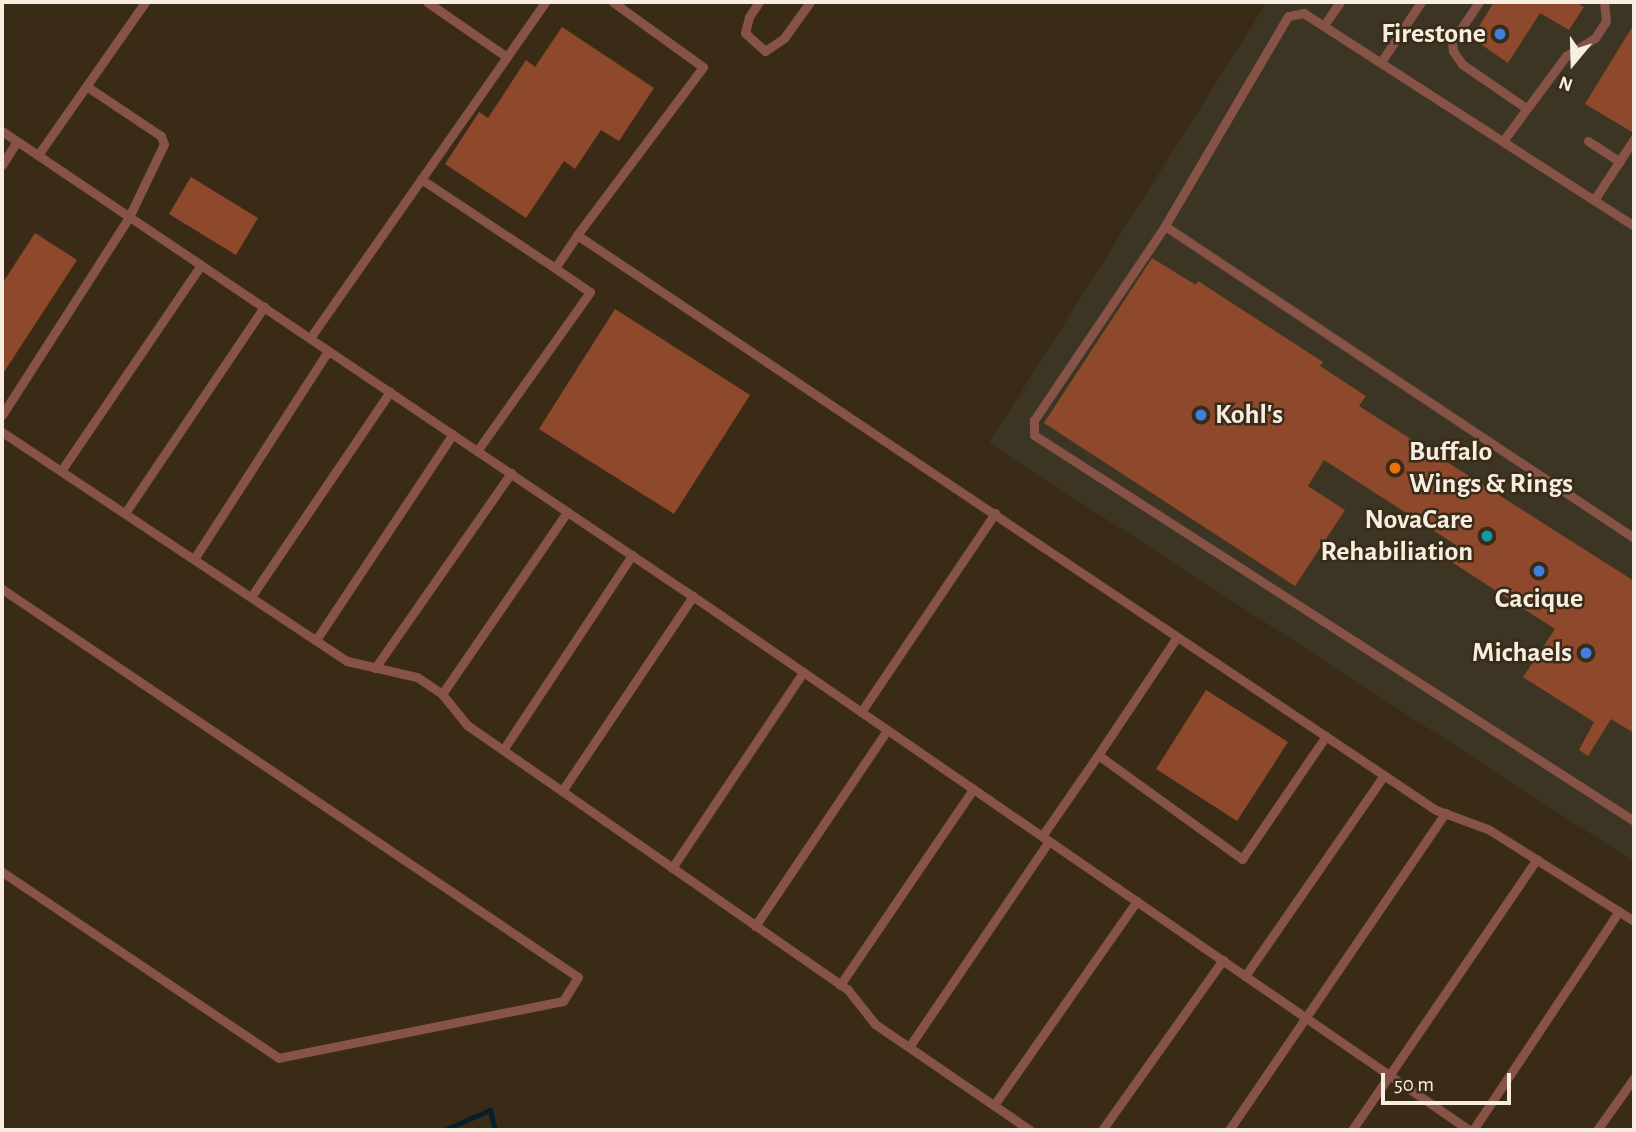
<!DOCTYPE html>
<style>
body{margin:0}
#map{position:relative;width:1636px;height:1132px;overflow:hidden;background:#3a2b17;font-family:"Alegreya Sans",sans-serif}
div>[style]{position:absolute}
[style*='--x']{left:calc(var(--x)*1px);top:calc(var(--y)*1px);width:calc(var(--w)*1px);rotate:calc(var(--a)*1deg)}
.commercial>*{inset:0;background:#3c3523}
.stream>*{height:5px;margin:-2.5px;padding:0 2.5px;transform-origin:2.5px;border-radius:2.5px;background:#061f2d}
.building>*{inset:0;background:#8e492d}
.lane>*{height:9px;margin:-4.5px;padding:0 4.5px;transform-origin:4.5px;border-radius:4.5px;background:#875347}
.dots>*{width:19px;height:19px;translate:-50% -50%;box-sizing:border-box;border:4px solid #3a2b17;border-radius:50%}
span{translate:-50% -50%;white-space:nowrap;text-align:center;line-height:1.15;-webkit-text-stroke:5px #3a2b17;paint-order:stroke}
.poi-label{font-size:28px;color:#f7ede1;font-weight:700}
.right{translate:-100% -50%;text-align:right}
.left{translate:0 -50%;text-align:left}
.frame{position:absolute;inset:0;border:4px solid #f7ede1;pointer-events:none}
.north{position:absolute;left:1538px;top:28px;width:70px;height:70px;-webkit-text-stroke:5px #3a2b17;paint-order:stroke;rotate:199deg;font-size:19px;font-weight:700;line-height:28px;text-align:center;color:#f7ede1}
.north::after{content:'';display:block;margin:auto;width:24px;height:32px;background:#f7ede1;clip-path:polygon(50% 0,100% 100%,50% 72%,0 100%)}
.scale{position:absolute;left:1381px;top:1073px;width:130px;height:32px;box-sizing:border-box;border:4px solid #f7ede1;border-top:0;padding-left:9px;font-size:21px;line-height:24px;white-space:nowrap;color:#f7ede1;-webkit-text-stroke:5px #3a2b17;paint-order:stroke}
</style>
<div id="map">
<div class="commercial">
<i style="clip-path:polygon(1267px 2px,1634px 2px,1634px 862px,989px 443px)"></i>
</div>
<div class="stream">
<i style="--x:444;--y:1130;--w:50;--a:-23.5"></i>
<i style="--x:490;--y:1110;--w:21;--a:76"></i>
</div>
<div class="building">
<i style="clip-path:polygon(1494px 2px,1576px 2px,1584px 7px,1569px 30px,1540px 13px,1508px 63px,1472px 38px)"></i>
<i style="clip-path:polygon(1634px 24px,1634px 132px,1632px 132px,1585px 104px)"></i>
<i style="clip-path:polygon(562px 27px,654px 88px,619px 141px,601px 130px,575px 169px,564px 161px,526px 218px,445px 164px,479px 112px,488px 118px,526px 60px,535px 67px)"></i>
<i style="clip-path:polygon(191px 177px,258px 218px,236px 255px,169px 214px)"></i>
<i style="clip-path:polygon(35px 233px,77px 260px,2px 375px,2px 284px)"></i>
<i style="clip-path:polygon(1152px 258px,1196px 285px,1198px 281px,1323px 362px,1320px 366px,1366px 396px,1359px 406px,1634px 581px,1634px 733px,1611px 719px,1588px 756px,1579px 750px,1594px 722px,1523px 677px,1555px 629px,1447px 559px,1456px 545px,1324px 460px,1308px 486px,1345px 510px,1295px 586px,1044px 423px)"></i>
<i style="clip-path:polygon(615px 309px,750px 395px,674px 514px,539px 429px)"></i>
<i style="clip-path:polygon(1206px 690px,1288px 742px,1237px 821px,1156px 769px)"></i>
</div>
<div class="lane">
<i style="--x:427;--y:2;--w:97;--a:34.5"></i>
<i style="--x:759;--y:2;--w:18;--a:124"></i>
<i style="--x:749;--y:17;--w:16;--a:104"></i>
<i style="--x:745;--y:33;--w:27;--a:42"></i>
<i style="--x:765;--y:51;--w:23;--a:-34"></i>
<i style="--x:784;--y:38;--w:44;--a:-54.2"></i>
<i style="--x:1479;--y:2;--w:48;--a:124"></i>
<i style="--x:1452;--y:42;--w:9;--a:84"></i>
<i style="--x:1453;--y:51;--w:16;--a:55"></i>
<i style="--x:1462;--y:64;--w:78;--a:34.5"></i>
<i style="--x:1324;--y:25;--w:28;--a:-55"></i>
<i style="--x:1381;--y:62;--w:72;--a:-56.3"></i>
<i style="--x:2;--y:131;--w:857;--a:33.97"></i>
<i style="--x:713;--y:610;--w:918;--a:34.52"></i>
<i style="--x:1503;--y:141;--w:106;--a:-53.5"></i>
<i style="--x:1566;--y:56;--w:34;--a:-32"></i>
<i style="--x:1595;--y:38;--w:20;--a:-57"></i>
<i style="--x:1606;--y:21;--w:19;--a:-96"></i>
<i style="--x:1588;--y:141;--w:38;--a:33"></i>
<i style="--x:38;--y:155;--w:187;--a:-55"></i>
<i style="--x:2;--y:165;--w:28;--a:-58"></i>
<i style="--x:421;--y:179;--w:161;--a:33.6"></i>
<i style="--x:555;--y:268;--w:40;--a:-56"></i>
<i style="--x:577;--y:235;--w:1034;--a:33.8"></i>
<i style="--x:1436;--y:810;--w:55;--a:20.1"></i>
<i style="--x:1488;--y:829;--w:173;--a:32.2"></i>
<i style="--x:1594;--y:200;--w:73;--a:-56.7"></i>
<i style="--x:1165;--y:226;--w:234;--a:124"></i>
<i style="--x:1034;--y:420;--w:15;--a:90"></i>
<i style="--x:1034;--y:435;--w:713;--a:32.75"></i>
<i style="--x:1634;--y:226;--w:393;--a:-147.2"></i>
<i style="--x:1304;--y:13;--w:16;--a:169"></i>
<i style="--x:1288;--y:16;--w:243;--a:120.4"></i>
<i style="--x:1165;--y:226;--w:563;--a:33.63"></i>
<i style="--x:577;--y:235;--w:210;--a:-53.1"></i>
<i style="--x:703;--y:67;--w:111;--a:-144.2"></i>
<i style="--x:310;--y:338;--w:410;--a:-55"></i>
<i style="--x:2;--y:415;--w:235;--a:-57.3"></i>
<i style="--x:129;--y:217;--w:81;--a:-64.4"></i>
<i style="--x:164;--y:144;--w:9;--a:-111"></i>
<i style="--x:161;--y:136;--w:90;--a:-146.3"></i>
<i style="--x:2;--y:432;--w:414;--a:33.6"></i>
<i style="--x:347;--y:661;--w:72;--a:12.9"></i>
<i style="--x:417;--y:677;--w:30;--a:34"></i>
<i style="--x:442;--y:694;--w:40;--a:51"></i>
<i style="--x:467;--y:725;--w:464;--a:34.8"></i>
<i style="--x:848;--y:990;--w:43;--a:51.5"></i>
<i style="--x:875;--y:1024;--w:188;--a:34.4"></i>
<i style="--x:477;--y:451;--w:195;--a:-54.6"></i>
<i style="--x:590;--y:292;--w:42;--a:-145.6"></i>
<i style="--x:61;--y:471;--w:249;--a:-55.8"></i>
<i style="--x:125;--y:513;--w:249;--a:-56"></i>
<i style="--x:194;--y:559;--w:247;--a:-57.2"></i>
<i style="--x:2;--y:589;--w:694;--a:33.96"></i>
<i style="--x:578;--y:977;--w:28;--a:122"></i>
<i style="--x:563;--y:1001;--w:290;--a:168.7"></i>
<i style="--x:279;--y:1058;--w:334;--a:-146.1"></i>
<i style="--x:251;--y:597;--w:248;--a:-55.9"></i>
<i style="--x:1177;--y:637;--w:142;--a:123.8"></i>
<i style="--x:1098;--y:755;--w:178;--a:35.8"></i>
<i style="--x:1242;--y:859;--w:149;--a:-55.7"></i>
<i style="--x:316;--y:640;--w:247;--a:-56.4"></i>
<i style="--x:375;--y:668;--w:238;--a:-55.1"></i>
<i style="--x:442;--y:694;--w:221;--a:-55.5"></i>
<i style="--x:861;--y:712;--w:240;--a:-56"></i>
<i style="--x:503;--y:750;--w:234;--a:-56.5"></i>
<i style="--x:562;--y:791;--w:235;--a:-56.1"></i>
<i style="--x:1042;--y:836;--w:98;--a:-55.3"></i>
<i style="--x:672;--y:868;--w:236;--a:-56.2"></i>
<i style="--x:755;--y:926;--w:236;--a:-56"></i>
<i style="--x:1245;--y:976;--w:244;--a:-55.3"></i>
<i style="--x:840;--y:985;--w:237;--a:-55.8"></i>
<i style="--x:909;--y:1047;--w:249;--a:-55.8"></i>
<i style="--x:994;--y:1105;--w:249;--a:-55"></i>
<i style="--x:1102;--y:1130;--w:209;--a:-54.6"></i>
<i style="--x:1229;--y:1130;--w:384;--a:-55.7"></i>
<i style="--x:1352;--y:1130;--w:328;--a:-55.7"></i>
<i style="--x:1473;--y:1130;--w:263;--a:-56.3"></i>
<i style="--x:1597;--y:1130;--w:64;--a:-54.6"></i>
</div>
<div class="dots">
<i style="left:1500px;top:34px;background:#3f7fe0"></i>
<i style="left:1201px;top:415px;background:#3f7fe0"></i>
<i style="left:1395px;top:468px;background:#e8710a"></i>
<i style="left:1487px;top:536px;background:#0f9aa8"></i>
<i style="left:1539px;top:571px;background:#3f7fe0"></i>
<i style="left:1586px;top:653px;background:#3f7fe0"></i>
</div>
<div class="poi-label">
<span class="right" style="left:1486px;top:34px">Firestone</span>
<span class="left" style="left:1215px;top:415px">Kohl's</span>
<span class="left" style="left:1409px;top:468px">Buffalo<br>Wings &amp; Rings</span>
<span class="right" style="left:1473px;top:536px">NovaCare<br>Rehabiliation</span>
<span style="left:1539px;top:599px">Cacique</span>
<span class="right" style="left:1572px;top:653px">Michaels</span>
</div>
<div class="frame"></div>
<div class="north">N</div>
<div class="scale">50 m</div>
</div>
